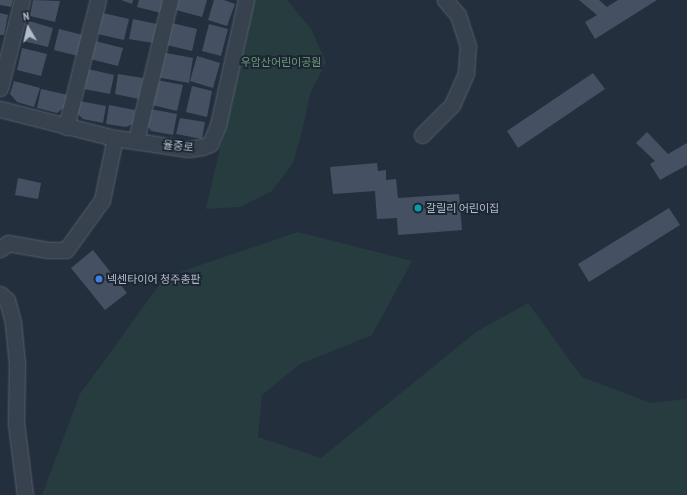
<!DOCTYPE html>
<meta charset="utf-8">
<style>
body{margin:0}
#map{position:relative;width:687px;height:495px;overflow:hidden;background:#242f3e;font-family:"PT Sans Narrow","Noto Sans KR",sans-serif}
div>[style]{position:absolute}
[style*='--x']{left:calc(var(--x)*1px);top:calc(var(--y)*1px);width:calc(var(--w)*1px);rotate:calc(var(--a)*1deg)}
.green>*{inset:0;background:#263c3f}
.building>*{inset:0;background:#455162}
.roads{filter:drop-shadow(0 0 1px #565f6c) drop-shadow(0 0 1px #565f6c)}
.minor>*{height:15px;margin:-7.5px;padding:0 7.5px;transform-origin:7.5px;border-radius:7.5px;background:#38414e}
.dots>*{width:11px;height:11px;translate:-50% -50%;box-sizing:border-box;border:2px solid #1d2633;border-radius:50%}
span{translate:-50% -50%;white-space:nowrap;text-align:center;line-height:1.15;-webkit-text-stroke:4px #1d2633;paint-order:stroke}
.park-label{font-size:11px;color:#6b9a76}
.street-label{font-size:11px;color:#b4bcc9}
.poi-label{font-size:11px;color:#b4bcc9}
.left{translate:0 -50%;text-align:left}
.north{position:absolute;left:8px;top:8px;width:40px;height:40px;-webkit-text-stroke:3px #1d2633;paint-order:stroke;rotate:351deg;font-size:11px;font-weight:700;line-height:16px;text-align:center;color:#b4bcc9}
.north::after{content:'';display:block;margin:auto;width:14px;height:18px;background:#b4bcc9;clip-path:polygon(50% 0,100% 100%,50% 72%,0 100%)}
</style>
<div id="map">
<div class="green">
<i style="clip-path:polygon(254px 0,287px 0,311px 29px,326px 62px,310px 94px,303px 127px,293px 163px,272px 191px,240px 207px,206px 209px)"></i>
<i style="clip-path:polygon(298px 232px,412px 261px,372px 335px,300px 364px,262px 395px,258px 437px,321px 458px,476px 332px,528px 303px,582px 377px,651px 403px,687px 399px,687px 495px,42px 495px,80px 394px,165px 277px)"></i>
</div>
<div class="building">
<i style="clip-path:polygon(0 0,13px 0,11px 7px,0 5px)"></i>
<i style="clip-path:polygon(33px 0,60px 1px,55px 22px,30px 16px)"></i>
<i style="clip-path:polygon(121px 0,133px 0,132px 4px)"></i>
<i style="clip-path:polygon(139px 0,164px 0,161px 13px,137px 7px)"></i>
<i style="clip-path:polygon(178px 0,207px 0,202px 17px,176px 10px)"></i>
<i style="clip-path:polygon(214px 0,224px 0,235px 4px,227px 26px,208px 20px)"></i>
<i style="clip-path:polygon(579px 0,599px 0,607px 7px,618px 0,657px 0,595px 39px,585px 22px,597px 15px)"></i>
<i style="clip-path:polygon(0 13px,8px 15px,4px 35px,0 35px)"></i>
<i style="clip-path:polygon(103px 13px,129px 19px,124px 40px,98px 34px)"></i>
<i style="clip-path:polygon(133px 19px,157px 24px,153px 43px,129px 39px)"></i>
<i style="clip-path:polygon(29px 21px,53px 28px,48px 47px,23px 41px)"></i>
<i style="clip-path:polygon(172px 23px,197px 29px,192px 51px,167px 45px)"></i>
<i style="clip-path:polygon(209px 24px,228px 29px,221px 56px,202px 51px)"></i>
<i style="clip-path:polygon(59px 29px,83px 35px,78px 56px,54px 50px)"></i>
<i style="clip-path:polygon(95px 41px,123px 48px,118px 66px,90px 59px)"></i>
<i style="clip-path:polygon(22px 48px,47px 54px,41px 76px,17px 70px)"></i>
<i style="clip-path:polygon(161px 52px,193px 58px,189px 83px,156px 77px)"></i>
<i style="clip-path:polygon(197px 56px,220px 63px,213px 88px,190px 81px)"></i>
<i style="clip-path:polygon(88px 69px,114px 75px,110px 94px,84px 89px)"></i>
<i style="clip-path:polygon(593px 73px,605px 89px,518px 148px,507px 131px)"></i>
<i style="clip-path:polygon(118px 74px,143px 78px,139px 99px,115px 94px)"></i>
<i style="clip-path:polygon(157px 80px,183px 85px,177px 111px,152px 105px)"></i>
<i style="clip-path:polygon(14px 81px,40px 88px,34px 107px,17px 102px,10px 94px)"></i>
<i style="clip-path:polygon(192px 86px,212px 91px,207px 117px,186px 112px)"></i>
<i style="clip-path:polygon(41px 89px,68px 95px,65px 107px,57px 113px,37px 108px)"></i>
<i style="clip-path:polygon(79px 101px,106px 106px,103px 123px,83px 119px,77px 113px)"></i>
<i style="clip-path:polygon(109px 105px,135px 110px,133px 124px,126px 127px,106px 124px)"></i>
<i style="clip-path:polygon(150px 109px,177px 114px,173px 135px,151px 131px,147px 125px)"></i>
<i style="clip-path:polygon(180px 118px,205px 122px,202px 139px,176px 134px)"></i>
<i style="clip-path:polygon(647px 132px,668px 154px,687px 143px,687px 165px,660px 180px,650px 164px,655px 161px,636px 143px)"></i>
<i style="clip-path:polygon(377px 163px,378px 171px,386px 170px,386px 180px,396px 179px,398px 198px,459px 194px,462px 230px,398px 235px,397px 218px,377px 219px,375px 191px,333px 194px,330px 167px)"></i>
<i style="clip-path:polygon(18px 178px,41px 183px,38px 199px,15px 195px)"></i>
<i style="clip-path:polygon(669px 208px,680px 225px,589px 282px,578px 264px)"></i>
<i style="clip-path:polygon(93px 250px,127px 293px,105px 310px,71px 268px)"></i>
</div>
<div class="roads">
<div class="minor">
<i style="--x:0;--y:88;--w:91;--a:-76"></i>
<i style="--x:0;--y:109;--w:119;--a:14.2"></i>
<i style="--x:115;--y:138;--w:74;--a:8.6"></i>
<i style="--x:188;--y:149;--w:14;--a:-8"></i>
<i style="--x:202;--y:147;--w:9;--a:-21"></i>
<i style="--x:210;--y:144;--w:21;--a:-67"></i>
<i style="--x:218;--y:125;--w:128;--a:-77.4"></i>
<i style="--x:66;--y:127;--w:131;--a:-75.9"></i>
<i style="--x:422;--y:135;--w:42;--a:-45"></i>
<i style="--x:452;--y:105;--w:35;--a:-66"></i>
<i style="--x:466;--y:73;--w:27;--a:-86"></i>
<i style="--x:468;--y:46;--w:33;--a:-108"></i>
<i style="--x:458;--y:15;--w:20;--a:-131"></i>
<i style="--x:136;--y:140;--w:144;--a:-76.3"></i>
<i style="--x:0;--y:249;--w:10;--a:-37"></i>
<i style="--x:8;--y:243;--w:41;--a:9.9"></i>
<i style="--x:48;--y:250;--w:18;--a:0"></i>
<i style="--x:66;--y:250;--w:62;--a:-54.2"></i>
<i style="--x:102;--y:200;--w:63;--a:-78.2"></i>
<i style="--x:0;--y:294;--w:9;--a:41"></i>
<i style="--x:7;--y:300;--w:24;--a:75"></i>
<i style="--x:13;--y:323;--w:41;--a:84.4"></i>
<i style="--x:17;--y:364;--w:59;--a:91"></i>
<i style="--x:16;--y:423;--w:73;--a:82.9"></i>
</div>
</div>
<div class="dots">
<i style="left:418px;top:208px;background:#0f9aa8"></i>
<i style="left:99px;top:279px;background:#3f7fe0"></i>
</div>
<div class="park-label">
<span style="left:281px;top:62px">우암산어린이공원</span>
</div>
<div class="street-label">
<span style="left:178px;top:146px;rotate:6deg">율중로</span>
</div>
<div class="poi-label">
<span class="left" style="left:426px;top:208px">갈릴리 어린이집</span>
<span class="left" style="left:107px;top:279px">넥센타이어 청주총판</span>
</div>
<div class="north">N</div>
</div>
